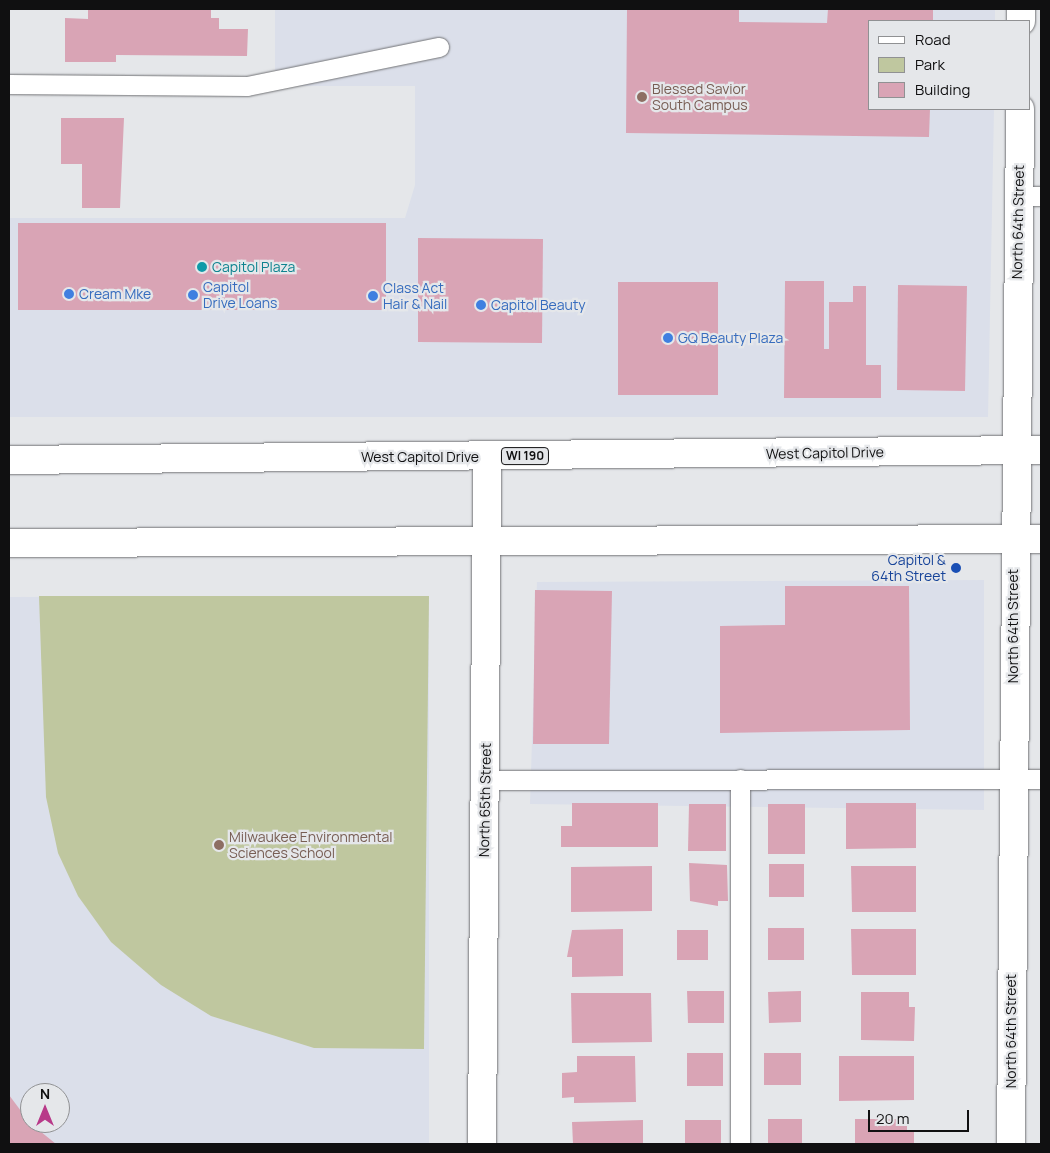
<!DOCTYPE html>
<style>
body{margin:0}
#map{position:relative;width:1050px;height:1153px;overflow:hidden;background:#e5e7ea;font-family:Manrope,sans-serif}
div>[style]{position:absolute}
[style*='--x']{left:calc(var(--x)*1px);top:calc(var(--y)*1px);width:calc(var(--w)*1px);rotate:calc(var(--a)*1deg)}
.built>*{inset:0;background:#dbdfea}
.green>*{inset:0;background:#bfc79f}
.building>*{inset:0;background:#d9a4b5}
.roads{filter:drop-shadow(0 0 1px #717275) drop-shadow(0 0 1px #717275)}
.lane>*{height:19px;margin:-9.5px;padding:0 9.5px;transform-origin:9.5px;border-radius:9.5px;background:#fff}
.street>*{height:28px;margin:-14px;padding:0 14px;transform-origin:14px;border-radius:14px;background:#fff}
.primary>*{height:28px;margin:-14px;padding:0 14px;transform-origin:14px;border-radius:14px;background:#fff}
.dots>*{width:14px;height:14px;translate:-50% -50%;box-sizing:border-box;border:2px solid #e5e7ea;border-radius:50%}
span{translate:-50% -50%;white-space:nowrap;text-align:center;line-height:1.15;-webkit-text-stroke:4.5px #e5e7ea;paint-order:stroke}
.shield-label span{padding:1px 4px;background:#e5e7ea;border:1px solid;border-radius:4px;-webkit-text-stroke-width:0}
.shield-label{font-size:12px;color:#101011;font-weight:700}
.education-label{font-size:14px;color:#785e54}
.left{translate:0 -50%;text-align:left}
.street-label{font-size:14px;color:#101011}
.culture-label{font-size:14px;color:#0d838f}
.shop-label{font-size:14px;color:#366cbe}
.transit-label{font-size:14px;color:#164399}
.right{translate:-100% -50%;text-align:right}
.frame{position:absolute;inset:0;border:10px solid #101011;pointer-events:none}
.legend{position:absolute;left:868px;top:20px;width:162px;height:90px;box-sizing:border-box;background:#e5e7ea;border:1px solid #909193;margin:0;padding:6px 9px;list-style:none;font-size:15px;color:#101011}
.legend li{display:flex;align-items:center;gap:10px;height:25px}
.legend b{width:25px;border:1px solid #909193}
.north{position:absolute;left:20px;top:1083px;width:50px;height:50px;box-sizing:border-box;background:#e5e7ea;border:1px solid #909193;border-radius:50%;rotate:0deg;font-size:14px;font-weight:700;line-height:20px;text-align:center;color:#101011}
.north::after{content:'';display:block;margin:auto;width:18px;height:22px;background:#b83a89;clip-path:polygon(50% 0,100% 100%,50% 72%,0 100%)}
.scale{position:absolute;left:868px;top:1110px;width:101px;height:22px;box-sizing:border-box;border:2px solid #101011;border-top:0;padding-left:6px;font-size:15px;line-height:18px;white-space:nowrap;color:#101011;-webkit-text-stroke:4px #e5e7ea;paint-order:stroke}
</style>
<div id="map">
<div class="built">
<i style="clip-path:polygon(275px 9px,995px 9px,995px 21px,869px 21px,869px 109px,994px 109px,988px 417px,9px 417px,9px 218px,405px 218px,415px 185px,415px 86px,275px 86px)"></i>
<i style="clip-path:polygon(984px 580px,984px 810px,530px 804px,537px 582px)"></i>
<i style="clip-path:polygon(evenodd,429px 596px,429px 1144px,9px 1144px,9px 597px,429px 596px,30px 1093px,60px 1093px,60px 1123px,30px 1123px,30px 1093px)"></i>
</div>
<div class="green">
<i style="clip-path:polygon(429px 596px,424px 1049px,314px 1048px,211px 1016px,161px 985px,111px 942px,78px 896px,58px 853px,46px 797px,39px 596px)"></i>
</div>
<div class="building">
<i style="clip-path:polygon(88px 9px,211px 9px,211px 18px,219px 18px,219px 29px,248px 29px,247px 56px,116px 55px,116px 62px,65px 62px,65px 18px,88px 19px)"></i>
<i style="clip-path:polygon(627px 9px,739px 9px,739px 22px,827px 23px,828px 9px,933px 9px,933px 21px,869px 21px,869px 109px,930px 109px,929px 137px,626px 133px)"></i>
<i style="clip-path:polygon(61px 118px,124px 118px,120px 208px,82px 208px,82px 164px,61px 164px)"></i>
<i style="clip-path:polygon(18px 223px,386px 223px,386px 310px,18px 310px)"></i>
<i style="clip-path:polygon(418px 238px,543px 239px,542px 343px,418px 342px)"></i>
<i style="clip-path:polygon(785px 281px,824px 281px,824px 349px,829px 349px,829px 302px,853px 302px,853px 286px,866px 286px,866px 365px,881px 365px,881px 398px,784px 398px)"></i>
<i style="clip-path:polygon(618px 282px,718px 282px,718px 395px,618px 395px)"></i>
<i style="clip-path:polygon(898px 285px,967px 286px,965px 391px,897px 390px)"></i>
<i style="clip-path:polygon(785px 586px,909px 586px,910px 730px,720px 733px,720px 626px,785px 625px)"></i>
<i style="clip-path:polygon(535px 590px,612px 591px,609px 744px,533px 744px)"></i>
<i style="clip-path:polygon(572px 803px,658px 803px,658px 847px,561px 847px,561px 826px,572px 826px)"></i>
<i style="clip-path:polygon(846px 803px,916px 803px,916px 848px,846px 849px)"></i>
<i style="clip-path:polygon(689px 804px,726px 804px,726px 851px,688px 851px)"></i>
<i style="clip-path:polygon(768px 804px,805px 804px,805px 854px,768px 854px)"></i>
<i style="clip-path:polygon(689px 863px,727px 865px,728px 901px,718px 901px,718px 906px,690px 901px)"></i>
<i style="clip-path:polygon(769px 864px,804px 864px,804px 897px,769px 897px)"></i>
<i style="clip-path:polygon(652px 866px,652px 911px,571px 912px,571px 867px)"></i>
<i style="clip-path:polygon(851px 866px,916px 866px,916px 912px,852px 912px)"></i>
<i style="clip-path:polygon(768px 928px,804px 928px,804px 960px,768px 960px)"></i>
<i style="clip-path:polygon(623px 929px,623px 976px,572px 977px,572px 957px,567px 957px,572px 930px)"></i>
<i style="clip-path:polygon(851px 929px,916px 929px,916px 975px,852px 975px)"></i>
<i style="clip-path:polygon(677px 930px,708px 930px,708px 960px,677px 960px)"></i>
<i style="clip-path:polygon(687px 991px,724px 991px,724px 1023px,688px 1023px)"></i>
<i style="clip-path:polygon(801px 991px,801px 1022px,769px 1023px,768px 992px)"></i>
<i style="clip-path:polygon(861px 992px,909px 992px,909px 1007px,915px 1007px,914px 1041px,861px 1040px)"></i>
<i style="clip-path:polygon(571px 993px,651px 993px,652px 1042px,572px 1043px)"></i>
<i style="clip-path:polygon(687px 1053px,723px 1053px,723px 1086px,687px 1086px)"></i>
<i style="clip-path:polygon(764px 1053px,801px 1053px,801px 1085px,764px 1085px)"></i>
<i style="clip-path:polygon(577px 1056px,635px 1056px,636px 1102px,574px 1103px,574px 1097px,562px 1098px,562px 1073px,577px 1072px)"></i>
<i style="clip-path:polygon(839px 1056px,914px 1056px,914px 1100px,839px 1101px)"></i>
<i style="clip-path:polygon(9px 1095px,30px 1123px,56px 1144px,9px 1144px)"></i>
<i style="clip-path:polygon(768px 1119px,802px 1119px,802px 1144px,768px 1144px)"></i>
<i style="clip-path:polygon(855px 1119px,907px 1119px,907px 1130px,914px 1130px,914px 1144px,855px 1144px)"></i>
<i style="clip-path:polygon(643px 1120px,643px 1144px,573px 1144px,572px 1122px)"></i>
<i style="clip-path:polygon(685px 1120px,721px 1120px,721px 1144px,685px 1144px)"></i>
</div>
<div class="roads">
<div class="lane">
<i style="--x:9;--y:84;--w:238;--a:0.5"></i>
<i style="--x:247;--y:86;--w:196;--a:-11.5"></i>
<i style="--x:1019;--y:196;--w:22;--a:0"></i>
<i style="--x:740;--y:779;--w:365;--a:90"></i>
<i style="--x:485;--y:780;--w:556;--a:-0.1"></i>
</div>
<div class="street">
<i style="--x:1021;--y:21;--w:12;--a:-90"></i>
<i style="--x:482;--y:1144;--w:687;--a:-89.58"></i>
<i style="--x:1011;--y:1144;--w:1035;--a:-89.5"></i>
</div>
<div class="primary">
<i style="--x:9;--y:460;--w:1032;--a:-0.56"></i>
<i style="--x:9;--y:543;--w:1032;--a:-0.22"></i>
</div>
</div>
<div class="dots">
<i style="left:642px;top:97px;background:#8d6e63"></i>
<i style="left:202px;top:267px;background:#0f9aa8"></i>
<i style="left:69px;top:294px;background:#3f7fe0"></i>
<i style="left:193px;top:295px;background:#3f7fe0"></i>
<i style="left:373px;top:296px;background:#3f7fe0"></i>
<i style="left:481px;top:305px;background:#3f7fe0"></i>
<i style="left:668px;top:338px;background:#3f7fe0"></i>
<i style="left:956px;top:568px;background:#1a4fb4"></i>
<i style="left:219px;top:845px;background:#8d6e63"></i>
</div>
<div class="shield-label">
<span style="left:525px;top:456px">WI 190</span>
</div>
<div class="education-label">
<span class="left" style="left:652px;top:97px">Blessed Savior<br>South Campus</span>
<span class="left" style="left:229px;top:845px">Milwaukee Environmental<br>Sciences School</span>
</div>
<div class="street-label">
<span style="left:1018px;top:222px;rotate:-89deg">North 64th Street</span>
<span style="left:825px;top:453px;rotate:-1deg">West Capitol Drive</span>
<span style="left:420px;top:457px">West Capitol Drive</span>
<span style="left:1013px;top:626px;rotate:-90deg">North 64th Street</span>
<span style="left:485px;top:800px;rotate:-89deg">North 65th Street</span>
<span style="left:1011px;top:1031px;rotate:-90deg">North 64th Street</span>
</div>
<div class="culture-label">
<span class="left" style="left:212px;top:267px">Capitol Plaza</span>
</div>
<div class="shop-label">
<span class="left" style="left:203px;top:295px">Capitol<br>Drive Loans</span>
<span class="left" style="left:383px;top:296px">Class Act<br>Hair &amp; Nail</span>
<span class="left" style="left:79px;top:294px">Cream Mke</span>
<span class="left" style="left:491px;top:305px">Capitol Beauty</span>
<span class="left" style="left:678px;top:338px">GQ Beauty Plaza</span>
</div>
<div class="transit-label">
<span class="right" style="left:946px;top:568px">Capitol &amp;<br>64th Street</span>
</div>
<div class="frame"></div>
<ul class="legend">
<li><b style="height:6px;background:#fff"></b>Road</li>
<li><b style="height:14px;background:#bfc79f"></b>Park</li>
<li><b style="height:14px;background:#d9a4b5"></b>Building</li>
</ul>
<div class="north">N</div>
<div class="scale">20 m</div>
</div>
